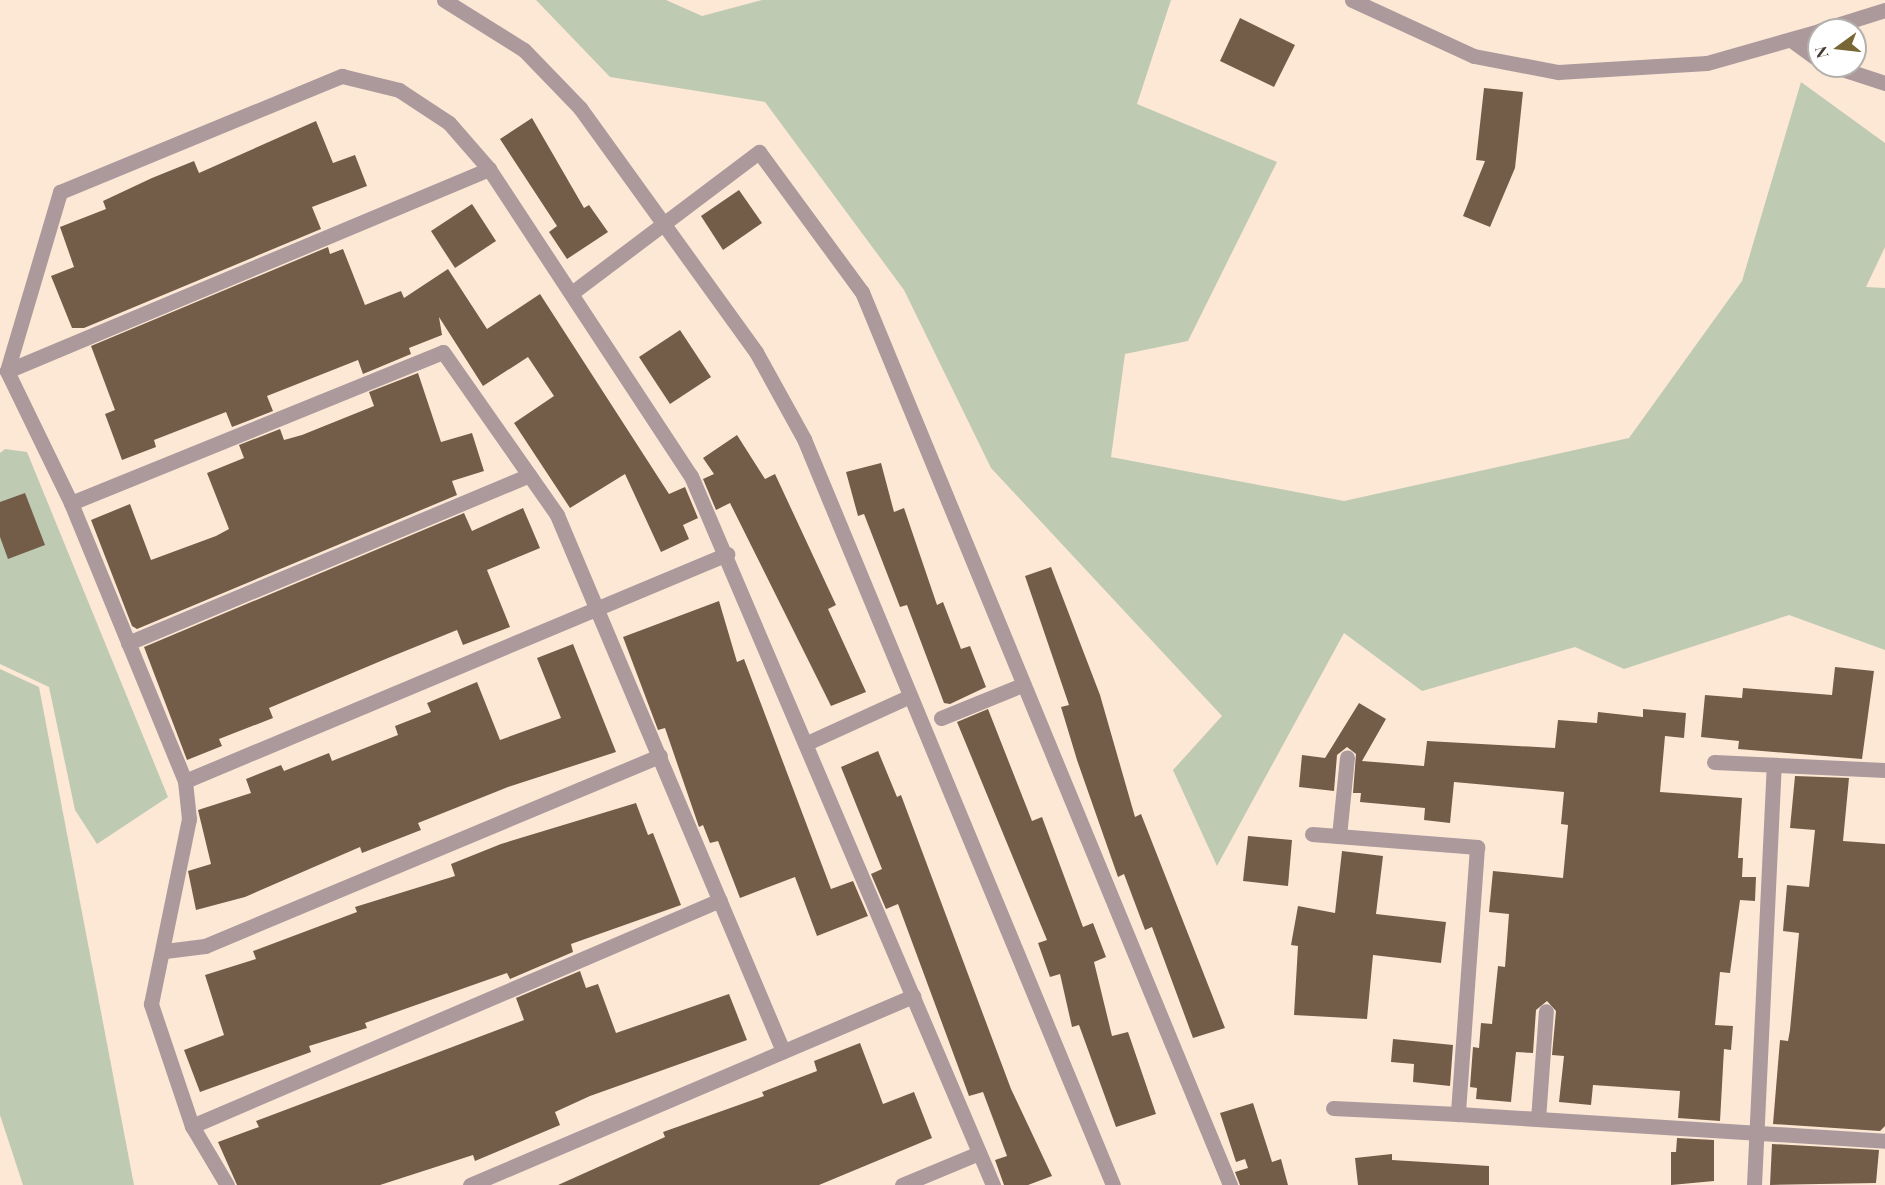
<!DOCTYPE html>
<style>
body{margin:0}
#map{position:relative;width:1885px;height:1185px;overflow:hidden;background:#fde8d6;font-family:"Playfair Display",serif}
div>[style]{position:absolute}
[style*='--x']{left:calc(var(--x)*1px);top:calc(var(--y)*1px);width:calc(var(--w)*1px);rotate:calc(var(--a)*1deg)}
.green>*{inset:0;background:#bfcab3}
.building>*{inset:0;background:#735d49}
.minor>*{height:15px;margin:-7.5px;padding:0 7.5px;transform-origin:7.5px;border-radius:7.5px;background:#ac999c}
span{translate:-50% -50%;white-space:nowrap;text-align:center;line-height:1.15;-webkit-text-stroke:6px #fff;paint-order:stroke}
.north{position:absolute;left:1807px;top:18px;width:60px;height:60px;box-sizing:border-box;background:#fff;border:2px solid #b4b0ac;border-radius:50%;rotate:255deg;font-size:16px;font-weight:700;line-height:24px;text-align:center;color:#433930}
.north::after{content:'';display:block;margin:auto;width:21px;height:27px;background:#796635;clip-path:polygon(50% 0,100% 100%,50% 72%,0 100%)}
</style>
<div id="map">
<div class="green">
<i style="clip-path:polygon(536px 0,666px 0,702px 16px,762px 0,1171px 0,1137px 104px,1277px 162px,1188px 341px,1125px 354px,1111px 457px,1344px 501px,1629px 438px,1742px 281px,1801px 82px,1885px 143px,1885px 247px,1866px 287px,1885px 288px,1885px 650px,1789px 615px,1624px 669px,1575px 647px,1422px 691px,1344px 633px,1217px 866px,1173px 770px,1222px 716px,991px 468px,904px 290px,765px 102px,610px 77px)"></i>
<i style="clip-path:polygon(5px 449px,27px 452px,168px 797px,97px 844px,75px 810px,49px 687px,0 664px,0 453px)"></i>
<i style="clip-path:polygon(0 669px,39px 687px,134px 1185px,23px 1185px,0 1115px)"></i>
</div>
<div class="building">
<i style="clip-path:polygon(1240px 18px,1295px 45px,1274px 87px,1220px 61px)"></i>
<i style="clip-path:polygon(1484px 88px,1523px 92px,1515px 168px,1490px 227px,1463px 216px,1485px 161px,1476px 160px)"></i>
<i style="clip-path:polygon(532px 118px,584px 208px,589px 205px,608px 232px,567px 259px,549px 232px,557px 226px,500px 139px)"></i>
<i style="clip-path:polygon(316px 121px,333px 163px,355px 155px,367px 186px,312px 207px,321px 229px,84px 328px,72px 328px,51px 276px,74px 267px,60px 227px,106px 209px,103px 201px,152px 178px,194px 161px,199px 173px)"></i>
<i style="clip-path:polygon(739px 190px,762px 223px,723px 250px,701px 216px)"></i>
<i style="clip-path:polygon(472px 204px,496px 241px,455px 268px,431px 231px)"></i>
<i style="clip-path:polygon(328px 247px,330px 254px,343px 249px,365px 305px,401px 291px,404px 298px,448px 269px,487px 329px,540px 294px,669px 494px,685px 487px,698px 518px,683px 525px,689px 539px,661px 552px,625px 474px,570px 508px,514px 423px,554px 396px,528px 357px,483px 386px,439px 317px,442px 335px,409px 348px,411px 354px,363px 374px,358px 360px,267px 396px,273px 411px,232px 427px,226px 412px,154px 440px,156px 447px,122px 460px,105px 414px,115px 410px,91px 346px)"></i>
<i style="clip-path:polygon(680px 330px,711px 377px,670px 404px,639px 357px)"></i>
<i style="clip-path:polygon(418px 373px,441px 442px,472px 433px,484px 471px,452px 481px,457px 495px,137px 629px,132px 626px,91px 520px,130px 504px,151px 560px,216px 536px,229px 529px,207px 473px,244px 458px,239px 445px,280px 429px,284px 440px,302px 435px,374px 406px,369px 392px)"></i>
<i style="clip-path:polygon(737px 435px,765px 479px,775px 474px,836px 605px,828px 609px,866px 692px,831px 706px,730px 503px,716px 510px,703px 479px,714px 474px,703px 458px)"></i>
<i style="clip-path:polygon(881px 463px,894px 512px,904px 508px,937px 605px,943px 602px,961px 649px,970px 646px,986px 687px,950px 704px,944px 703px,907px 605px,900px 607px,864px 514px,858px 516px,846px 472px)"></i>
<i style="clip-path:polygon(25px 493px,45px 545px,8px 559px,0 537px,0 502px)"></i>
<i style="clip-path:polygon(523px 508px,540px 548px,487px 570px,510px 627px,463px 645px,457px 630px,388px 658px,269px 708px,273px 718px,219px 739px,222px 746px,187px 760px,144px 647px,464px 513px,472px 531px)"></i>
<i style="clip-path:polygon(1051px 567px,1100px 695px,1135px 817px,1141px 814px,1225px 1028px,1193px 1038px,1152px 927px,1145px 930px,1124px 874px,1118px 877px,1077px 760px,1061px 707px,1069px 705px,1025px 576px)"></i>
<i style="clip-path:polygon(719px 601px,737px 662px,744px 659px,831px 889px,853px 881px,868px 916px,817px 936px,795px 877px,740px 898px,718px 841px,710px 843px,703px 825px,699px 827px,665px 728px,658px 730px,623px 637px)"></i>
<i style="clip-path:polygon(573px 644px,616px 752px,508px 787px,418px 823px,421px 830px,362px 853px,360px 847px,245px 897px,196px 910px,188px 871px,211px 864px,198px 810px,251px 793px,246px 779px,281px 765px,284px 771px,329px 753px,332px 761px,398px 735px,395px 726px,431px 712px,427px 703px,477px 682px,500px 740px,561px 718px,537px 658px)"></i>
<i style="clip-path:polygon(1835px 667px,1874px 671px,1862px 759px,1738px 749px,1739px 741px,1701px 737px,1705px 695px,1742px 698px,1743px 688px,1832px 695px)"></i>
<i style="clip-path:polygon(1359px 703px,1386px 719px,1362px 761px,1424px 766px,1427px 741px,1555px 748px,1558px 720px,1597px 723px,1598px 712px,1643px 717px,1643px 709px,1686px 713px,1684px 738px,1665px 736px,1660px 792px,1742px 798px,1738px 858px,1743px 858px,1742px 877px,1756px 877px,1755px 901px,1740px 900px,1730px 973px,1720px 972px,1715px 1025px,1733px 1026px,1731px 1050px,1724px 1049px,1720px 1121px,1678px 1118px,1680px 1091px,1593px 1085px,1591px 1105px,1559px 1102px,1564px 1056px,1552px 1055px,1556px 1011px,1547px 1001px,1536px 1010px,1533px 1053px,1516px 1052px,1511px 1102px,1476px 1099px,1477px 1088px,1470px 1087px,1473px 1047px,1479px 1048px,1481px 1023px,1492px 1024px,1498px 966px,1505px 967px,1509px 914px,1489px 912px,1493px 871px,1563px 878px,1568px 825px,1561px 824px,1564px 792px,1454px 782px,1450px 823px,1424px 820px,1425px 808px,1360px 802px,1361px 793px,1353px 793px,1356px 754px,1347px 747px,1337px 755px,1334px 791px,1299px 787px,1302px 755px,1325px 758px)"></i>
<i style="clip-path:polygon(988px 709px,1032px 821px,1042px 817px,1083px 927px,1093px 923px,1106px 957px,1094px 962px,1112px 1036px,1128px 1032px,1156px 1114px,1116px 1127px,1079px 1025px,1072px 1027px,1060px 974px,1050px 977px,1038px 943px,1047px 940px,957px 722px)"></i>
<i style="clip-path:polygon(878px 751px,897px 797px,901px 795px,1011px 1089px,1052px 1176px,1028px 1185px,1004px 1185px,995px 1160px,1007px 1156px,983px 1092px,969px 1096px,898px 904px,886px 909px,871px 874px,882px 869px,841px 767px)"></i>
<i style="clip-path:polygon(1795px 776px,1849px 778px,1843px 841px,1885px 844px,1885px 1126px,1880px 1131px,1773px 1124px,1780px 1040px,1788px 1041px,1790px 1030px,1799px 933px,1783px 931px,1787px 885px,1809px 887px,1815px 830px,1790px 828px)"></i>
<i style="clip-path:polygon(636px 803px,648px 835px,653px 833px,681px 905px,571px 944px,573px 952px,510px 979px,507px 973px,365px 1023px,367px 1028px,309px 1046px,311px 1052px,200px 1092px,184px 1050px,224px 1035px,205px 975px,256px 959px,253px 951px,357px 912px,355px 907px,455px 876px,451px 864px,501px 844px)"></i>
<i style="clip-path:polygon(1248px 836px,1292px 840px,1288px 886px,1243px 881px)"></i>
<i style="clip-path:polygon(1342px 851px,1383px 856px,1376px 914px,1446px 922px,1441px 963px,1373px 955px,1367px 1019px,1294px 1015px,1298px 946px,1291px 945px,1298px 906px,1335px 913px)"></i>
<i style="clip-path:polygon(580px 971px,586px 988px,598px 984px,616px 1033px,729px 994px,747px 1040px,590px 1096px,555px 1112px,560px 1125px,475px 1161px,473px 1155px,380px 1185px,237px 1185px,218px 1142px,259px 1127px,256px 1121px,524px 1020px,516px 998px)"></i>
<i style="clip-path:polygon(1393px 1039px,1453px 1045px,1450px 1086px,1413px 1082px,1414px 1064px,1391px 1062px)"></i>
<i style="clip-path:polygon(860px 1043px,883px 1104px,914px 1092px,932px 1138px,819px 1185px,558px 1185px,665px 1137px,663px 1132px,764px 1096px,762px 1092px,817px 1071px,814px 1061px)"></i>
<i style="clip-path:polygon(1253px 1103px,1272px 1162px,1281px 1159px,1288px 1185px,1240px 1185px,1235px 1172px,1248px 1168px,1245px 1159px,1236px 1162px,1220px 1113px)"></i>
<i style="clip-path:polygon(1677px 1138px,1714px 1140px,1714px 1181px,1671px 1185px,1671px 1152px,1676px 1152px)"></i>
<i style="clip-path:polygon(1772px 1144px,1879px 1150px,1876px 1183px,1770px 1185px)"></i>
<i style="clip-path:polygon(1392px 1154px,1392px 1160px,1489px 1166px,1489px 1185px,1358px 1185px,1355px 1158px)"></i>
</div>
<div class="minor">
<i style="--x:444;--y:0;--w:94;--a:32"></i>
<i style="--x:524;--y:50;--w:81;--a:46"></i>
<i style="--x:580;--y:108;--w:301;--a:54.2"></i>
<i style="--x:756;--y:352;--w:99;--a:61.1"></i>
<i style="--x:804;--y:439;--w:807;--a:67.5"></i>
<i style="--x:1352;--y:0;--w:134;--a:24.7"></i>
<i style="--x:1474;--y:56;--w:86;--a:10.8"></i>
<i style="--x:1558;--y:72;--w:149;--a:-3.5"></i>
<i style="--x:1707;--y:63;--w:116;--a:-15.9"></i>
<i style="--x:1821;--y:30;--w:67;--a:-17.4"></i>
<i style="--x:1791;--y:40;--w:34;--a:36"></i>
<i style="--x:1833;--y:66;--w:55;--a:18.1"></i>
<i style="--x:573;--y:292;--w:233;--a:-37"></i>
<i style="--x:759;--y:152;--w:174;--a:53.7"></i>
<i style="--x:862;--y:292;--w:966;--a:67.6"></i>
<i style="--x:7;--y:371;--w:523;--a:-22.74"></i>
<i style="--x:71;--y:503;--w:401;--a:-22.1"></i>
<i style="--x:443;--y:352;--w:199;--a:55"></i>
<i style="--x:557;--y:515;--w:582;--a:67.14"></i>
<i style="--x:128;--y:643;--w:435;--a:-22.7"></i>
<i style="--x:941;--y:718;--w:87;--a:-22.2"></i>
<i style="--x:807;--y:743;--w:111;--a:-24.5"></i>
<i style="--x:1714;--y:762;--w:171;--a:2.7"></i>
<i style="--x:185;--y:781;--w:588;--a:-22.72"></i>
<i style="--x:1312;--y:834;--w:166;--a:4.5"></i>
<i style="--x:1477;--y:847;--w:268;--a:94.1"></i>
<i style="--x:1458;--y:1114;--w:428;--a:3.6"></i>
<i style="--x:1339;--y:836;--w:79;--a:-84.2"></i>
<i style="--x:165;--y:951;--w:40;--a:-7.1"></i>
<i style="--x:205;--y:946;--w:493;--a:-22.7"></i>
<i style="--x:1333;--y:1108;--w:125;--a:2.7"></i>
<i style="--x:1538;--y:1119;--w:108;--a:-85.8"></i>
<i style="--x:192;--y:1126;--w:574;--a:-23.17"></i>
<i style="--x:227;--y:1185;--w:69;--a:-120.7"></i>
<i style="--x:192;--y:1126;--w:129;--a:-108.6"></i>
<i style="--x:151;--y:1004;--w:189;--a:-78.4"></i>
<i style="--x:189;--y:819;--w:38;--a:-96"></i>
<i style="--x:185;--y:781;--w:300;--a:-112.3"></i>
<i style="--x:71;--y:503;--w:147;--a:-115.9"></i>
<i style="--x:7;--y:371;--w:187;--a:-73.5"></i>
<i style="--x:60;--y:192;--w:305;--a:-22.4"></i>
<i style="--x:342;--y:76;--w:59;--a:13.8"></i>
<i style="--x:399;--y:90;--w:60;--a:33.4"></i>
<i style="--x:449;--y:123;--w:61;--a:49"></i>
<i style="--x:489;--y:169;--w:367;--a:56.7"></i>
<i style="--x:691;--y:476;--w:771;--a:66.93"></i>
<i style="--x:470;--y:1185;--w:482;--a:-23.1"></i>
<i style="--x:902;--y:1185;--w:83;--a:-22.6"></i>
<i style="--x:1754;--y:1185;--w:420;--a:-87.3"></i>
</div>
<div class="north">N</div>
</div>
